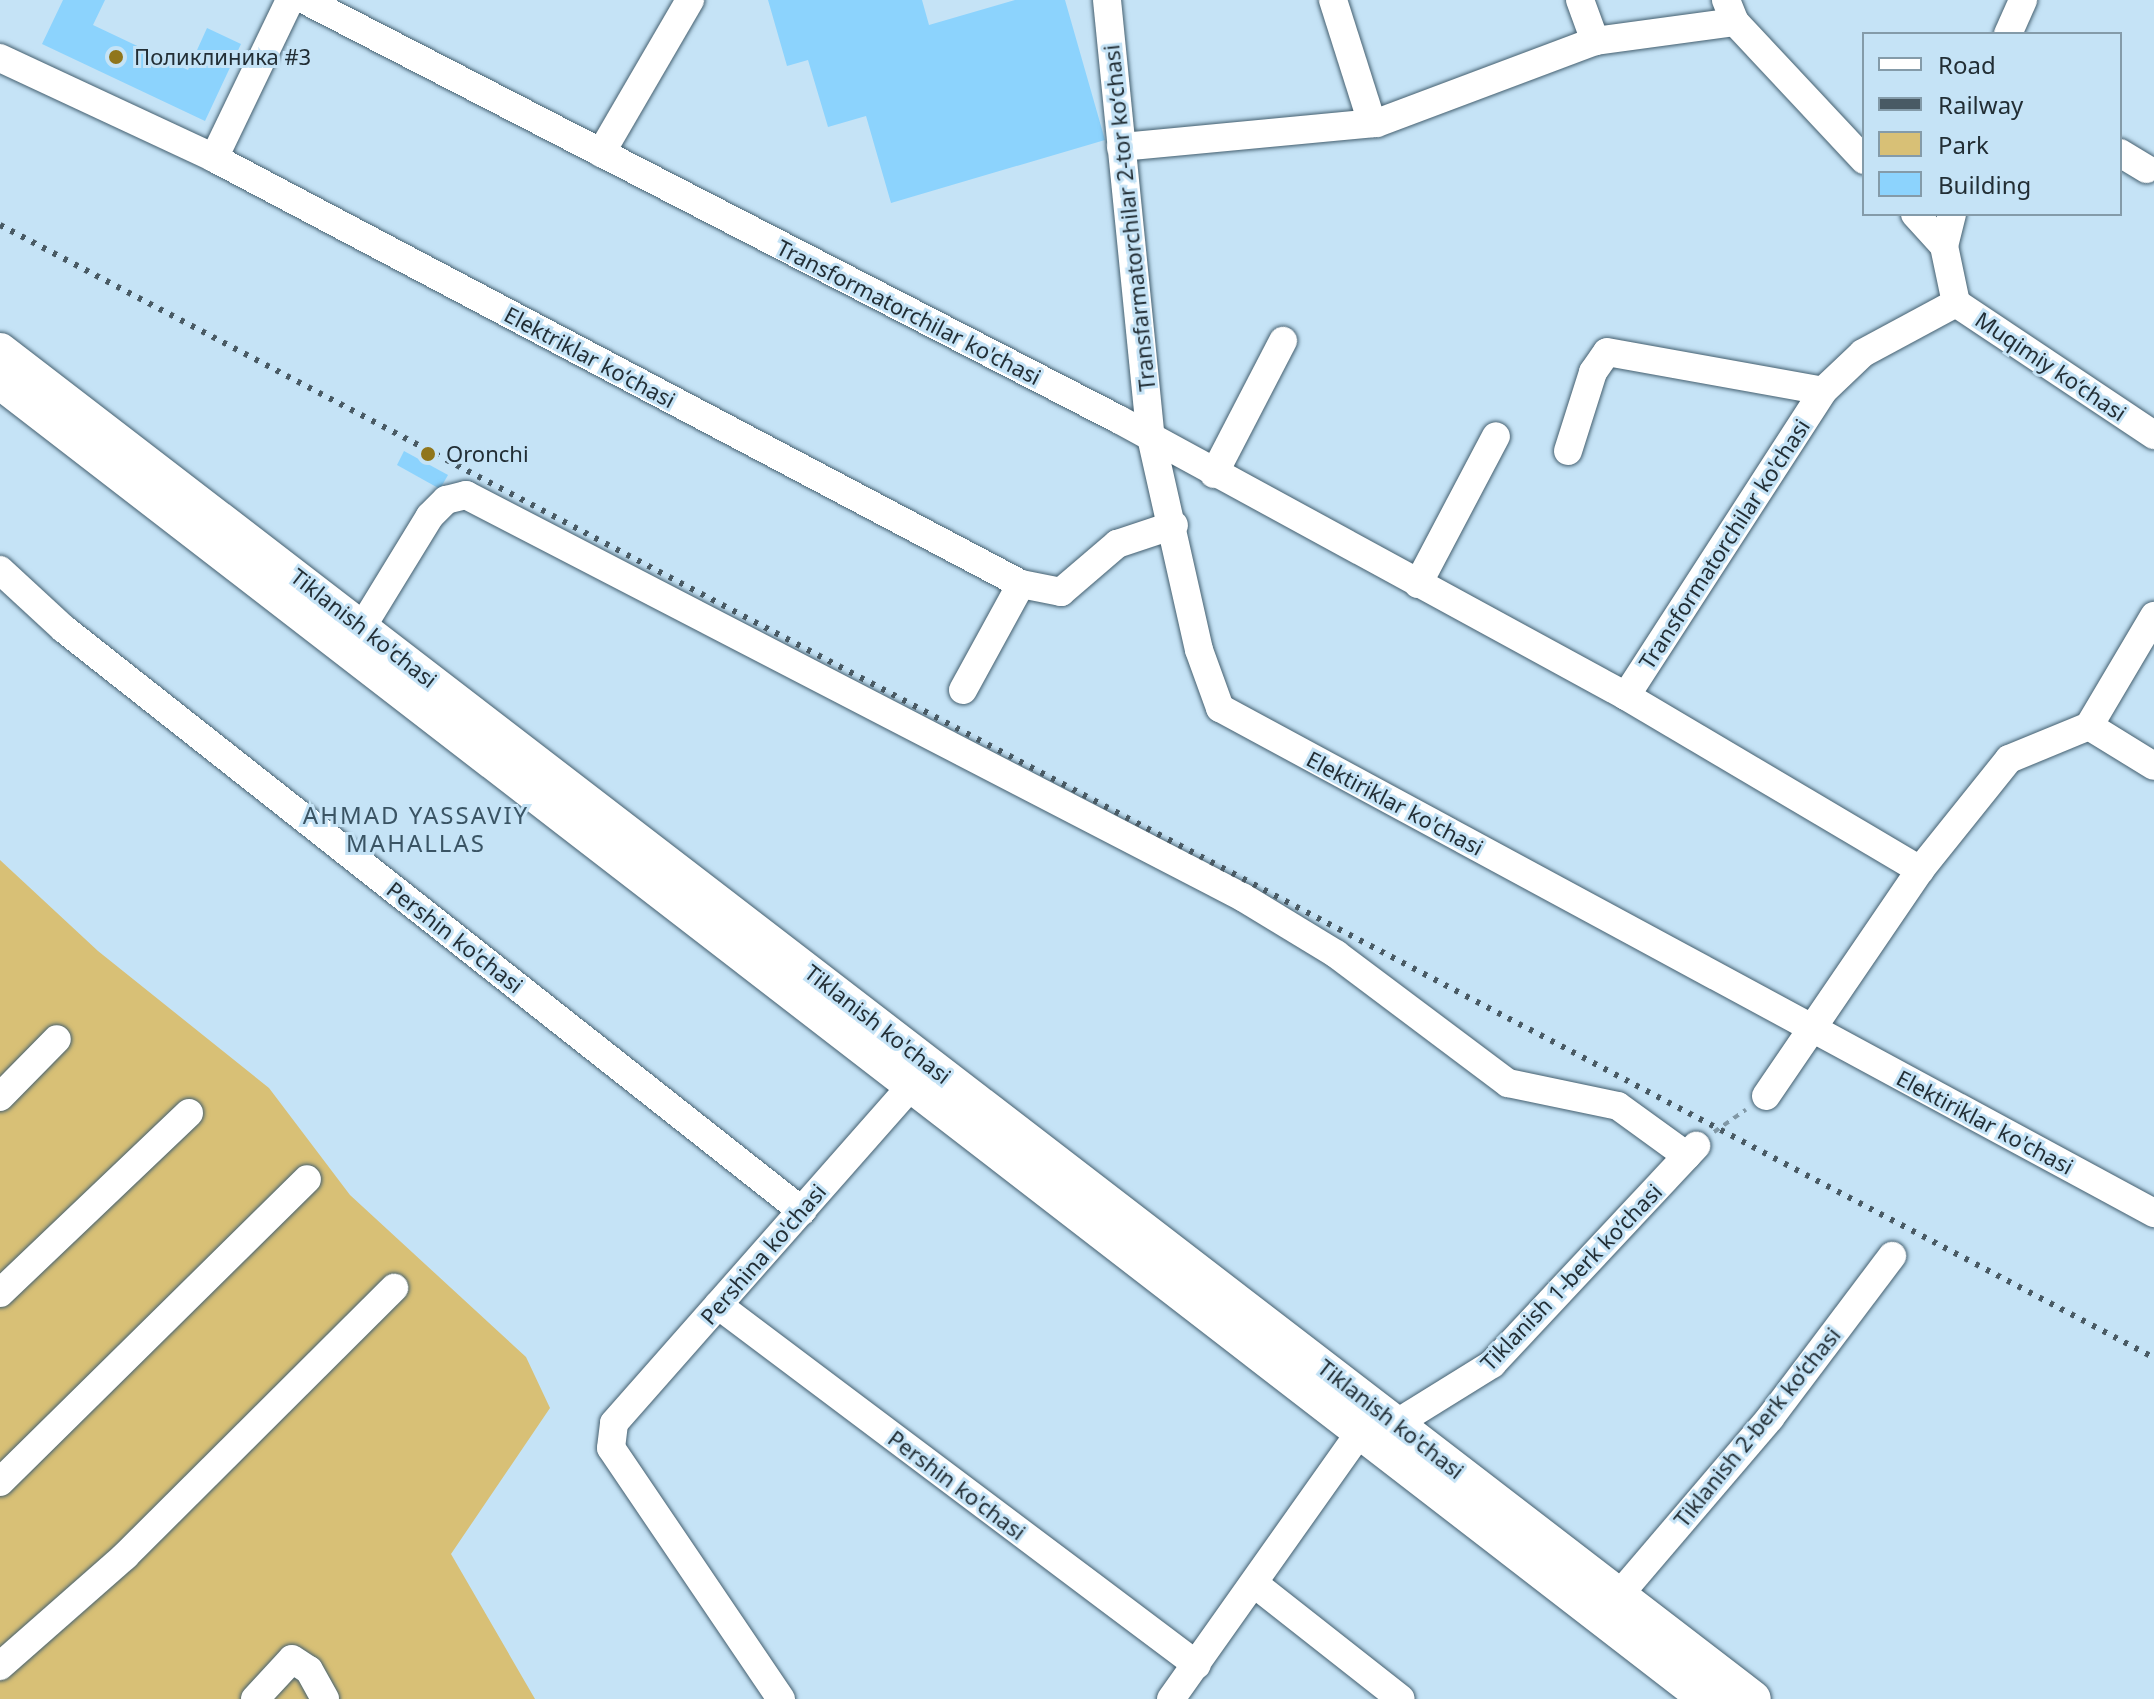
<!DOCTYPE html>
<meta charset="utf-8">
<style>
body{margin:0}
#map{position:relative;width:2154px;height:1699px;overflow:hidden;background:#c5e3f6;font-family:"Noto Sans",sans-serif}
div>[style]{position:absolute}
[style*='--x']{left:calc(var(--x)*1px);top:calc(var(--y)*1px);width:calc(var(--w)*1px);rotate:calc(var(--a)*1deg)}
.green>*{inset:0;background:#d8c076}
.building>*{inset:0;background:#8cd3fd}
.path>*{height:4px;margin-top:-2px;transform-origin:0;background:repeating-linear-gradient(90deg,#8198a6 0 6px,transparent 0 12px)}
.roads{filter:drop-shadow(0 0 2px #445f6f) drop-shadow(0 0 2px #445f6f)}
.minor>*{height:28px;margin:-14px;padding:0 14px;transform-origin:14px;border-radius:14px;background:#fff}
.major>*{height:36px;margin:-18px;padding:0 18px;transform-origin:18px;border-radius:18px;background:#fff}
.rail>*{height:6px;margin-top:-3px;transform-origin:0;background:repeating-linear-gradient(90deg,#495a64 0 4px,transparent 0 12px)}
.dots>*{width:22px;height:22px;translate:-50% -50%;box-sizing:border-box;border:4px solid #c5e3f6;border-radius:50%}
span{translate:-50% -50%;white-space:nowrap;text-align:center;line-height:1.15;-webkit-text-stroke:6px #c5e3f6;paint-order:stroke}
.poi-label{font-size:22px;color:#222e35}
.left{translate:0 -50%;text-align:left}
.street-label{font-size:22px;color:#222e35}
.neighbourhood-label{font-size:24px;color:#3a5464;letter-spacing:2px}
.legend{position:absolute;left:1862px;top:32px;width:260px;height:184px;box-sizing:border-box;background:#c5e3f6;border:2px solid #849ba9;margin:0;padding:10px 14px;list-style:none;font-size:24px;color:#222e35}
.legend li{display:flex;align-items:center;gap:16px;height:40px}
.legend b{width:40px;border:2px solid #849ba9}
</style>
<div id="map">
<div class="green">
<i style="clip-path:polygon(0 860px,98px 951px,269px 1088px,350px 1195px,526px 1357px,550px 1408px,451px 1554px,535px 1699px,0 1699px)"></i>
</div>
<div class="building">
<i style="clip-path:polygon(63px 0,105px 0,93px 25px,188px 70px,207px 28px,241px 44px,205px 121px,42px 44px)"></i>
<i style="clip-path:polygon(768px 0,922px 0,929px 25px,1015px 0,1065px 0,1105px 140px,891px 203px,866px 116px,828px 127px,808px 60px,787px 66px)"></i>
<i style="clip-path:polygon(404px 451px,448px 475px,440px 489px,397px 465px)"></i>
</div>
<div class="path">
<i style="--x:1714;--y:1132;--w:39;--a:-35"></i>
</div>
<div class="roads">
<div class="minor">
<i style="--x:305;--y:0;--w:915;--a:27.27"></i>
<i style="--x:1118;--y:419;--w:579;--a:28.6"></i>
<i style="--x:1626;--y:696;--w:342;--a:30.6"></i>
<i style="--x:1107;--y:0;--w:439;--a:84.3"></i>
<i style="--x:1151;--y:437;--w:218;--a:77.3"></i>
<i style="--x:1199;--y:650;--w:62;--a:70.1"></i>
<i style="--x:1220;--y:708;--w:1062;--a:28.4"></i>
<i style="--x:1333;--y:0;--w:129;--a:72.4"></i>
<i style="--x:1580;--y:0;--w:44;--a:69.9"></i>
<i style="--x:1726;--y:0;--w:24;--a:68"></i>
<i style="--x:1735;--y:22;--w:189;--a:46.9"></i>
<i style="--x:2008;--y:34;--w:37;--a:-66"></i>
<i style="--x:0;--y:58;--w:236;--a:25"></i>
<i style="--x:214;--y:158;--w:913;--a:27.83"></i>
<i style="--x:1021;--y:584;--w:41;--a:11.3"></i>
<i style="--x:1061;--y:592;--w:74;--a:-40.6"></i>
<i style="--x:1117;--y:544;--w:60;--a:-18.4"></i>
<i style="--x:1121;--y:147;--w:257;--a:-5.4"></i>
<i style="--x:1377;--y:123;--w:233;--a:-20.6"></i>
<i style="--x:1595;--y:41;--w:141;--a:-7.7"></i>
<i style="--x:601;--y:153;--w:177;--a:-59.8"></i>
<i style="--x:2120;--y:153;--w:31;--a:31"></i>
<i style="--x:214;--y:158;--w:175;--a:-64.3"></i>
<i style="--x:1915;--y:214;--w:43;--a:47.8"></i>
<i style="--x:1952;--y:214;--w:33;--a:104"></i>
<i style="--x:1944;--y:246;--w:58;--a:78.1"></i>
<i style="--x:1956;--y:303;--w:238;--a:33.7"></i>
<i style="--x:1568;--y:451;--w:83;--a:-72.4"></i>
<i style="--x:1593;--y:372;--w:24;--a:-55"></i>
<i style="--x:1607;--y:352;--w:219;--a:10.2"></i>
<i style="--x:1214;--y:474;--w:150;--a:-62.6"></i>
<i style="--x:0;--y:570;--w:87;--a:42.7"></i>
<i style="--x:64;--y:629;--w:940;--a:38.26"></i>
<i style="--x:1418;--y:584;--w:167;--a:-62.2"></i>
<i style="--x:362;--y:627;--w:130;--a:-58.5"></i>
<i style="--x:430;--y:516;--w:23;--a:-45"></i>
<i style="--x:446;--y:500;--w:21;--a:-14"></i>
<i style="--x:466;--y:495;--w:876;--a:27.38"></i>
<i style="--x:1244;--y:898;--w:108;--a:31.3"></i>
<i style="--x:1336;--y:954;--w:215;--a:36.9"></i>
<i style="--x:1508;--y:1083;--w:112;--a:11.8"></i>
<i style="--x:1618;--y:1106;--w:85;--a:35.9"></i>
<i style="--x:963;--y:690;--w:121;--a:-61.3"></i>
<i style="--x:1626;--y:696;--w:363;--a:-57.1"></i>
<i style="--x:1823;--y:391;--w:55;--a:-43.5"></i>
<i style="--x:1863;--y:353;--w:106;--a:-28.3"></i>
<i style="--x:2089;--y:726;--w:128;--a:-59.4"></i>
<i style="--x:2089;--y:726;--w:76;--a:31.6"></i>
<i style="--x:1766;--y:1096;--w:273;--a:-55.7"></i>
<i style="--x:1920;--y:870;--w:142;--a:-51.3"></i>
<i style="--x:2009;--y:759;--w:87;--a:-22.4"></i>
<i style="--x:0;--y:1097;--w:81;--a:-45.5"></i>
<i style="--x:0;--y:1293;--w:261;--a:-43.6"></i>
<i style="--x:718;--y:1305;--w:599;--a:36.93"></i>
<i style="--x:1397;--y:1423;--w:112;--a:-31.8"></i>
<i style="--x:1492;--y:1364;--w:299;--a:-46.9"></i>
<i style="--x:0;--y:1482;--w:431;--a:-44.6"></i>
<i style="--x:1256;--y:1585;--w:184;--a:38.2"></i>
<i style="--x:1619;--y:1595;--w:233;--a:-49.5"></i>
<i style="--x:1770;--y:1418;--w:203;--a:-53"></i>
<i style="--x:0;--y:1666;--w:167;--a:-41.3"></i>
<i style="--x:125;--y:1556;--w:380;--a:-44.9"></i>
<i style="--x:255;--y:1699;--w:54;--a:-47.2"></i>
<i style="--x:292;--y:1659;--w:20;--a:33"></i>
<i style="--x:309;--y:1670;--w:33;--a:61"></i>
<i style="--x:781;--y:1699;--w:303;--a:-124.1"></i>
<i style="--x:611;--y:1448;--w:25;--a:-83"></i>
<i style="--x:614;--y:1423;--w:451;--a:-48.6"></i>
<i style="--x:1171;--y:1699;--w:329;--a:-54.7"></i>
</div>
<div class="major">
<i style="--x:0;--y:351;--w:2211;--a:37.56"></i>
<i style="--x:0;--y:381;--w:2157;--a:37.67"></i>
</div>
</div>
<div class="rail">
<i style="--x:0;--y:225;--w:2434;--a:27.74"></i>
</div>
<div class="dots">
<i style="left:116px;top:57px;background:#90761c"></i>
<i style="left:428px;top:454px;background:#90761c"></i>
</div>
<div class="poi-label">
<span class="left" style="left:134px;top:57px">Поликлиника #3</span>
<span class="left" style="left:446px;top:454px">Oronchi</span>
</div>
<div class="street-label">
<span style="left:1129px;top:218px;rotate:-96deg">Transfarmatorchilar 2-tor koʻchasi</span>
<span style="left:909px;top:312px;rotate:27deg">Transformatorchilar ko'chasi</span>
<span style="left:590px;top:357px;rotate:28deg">Elektriklar ko‘chasi</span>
<span style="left:2051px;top:366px;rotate:34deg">Muqimiy ko‘chasi</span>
<span style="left:1724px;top:544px;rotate:-57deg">Transformatorchilar ko'chasi</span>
<span style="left:364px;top:628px;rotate:38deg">Tiklanish ko'chasi</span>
<span style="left:1395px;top:803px;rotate:28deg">Elektiriklar ko'chasi</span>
<span style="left:455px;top:937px;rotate:38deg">Pershin ko'chasi</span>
<span style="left:878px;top:1024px;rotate:38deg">Tiklanish ko'chasi</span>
<span style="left:1985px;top:1122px;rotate:28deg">Elektiriklar ko'chasi</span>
<span style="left:763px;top:1254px;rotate:-49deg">Pershina ko'chasi</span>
<span style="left:1571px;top:1277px;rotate:-46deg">Tiklanish 1-berk ko‘chasi</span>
<span style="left:1391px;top:1419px;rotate:38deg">Tiklanish ko'chasi</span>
<span style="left:1757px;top:1427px;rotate:-51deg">Tiklanish 2-berk ko‘chasi</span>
<span style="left:957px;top:1485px;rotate:37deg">Pershin ko'chasi</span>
</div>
<div class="neighbourhood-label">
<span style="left:416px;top:829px">AHMAD YASSAVIY<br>MAHALLAS</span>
</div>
<ul class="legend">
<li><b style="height:10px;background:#fff"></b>Road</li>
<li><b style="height:10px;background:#495a64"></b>Railway</li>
<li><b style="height:22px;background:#d8c076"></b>Park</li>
<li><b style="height:22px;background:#8cd3fd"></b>Building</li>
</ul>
</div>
